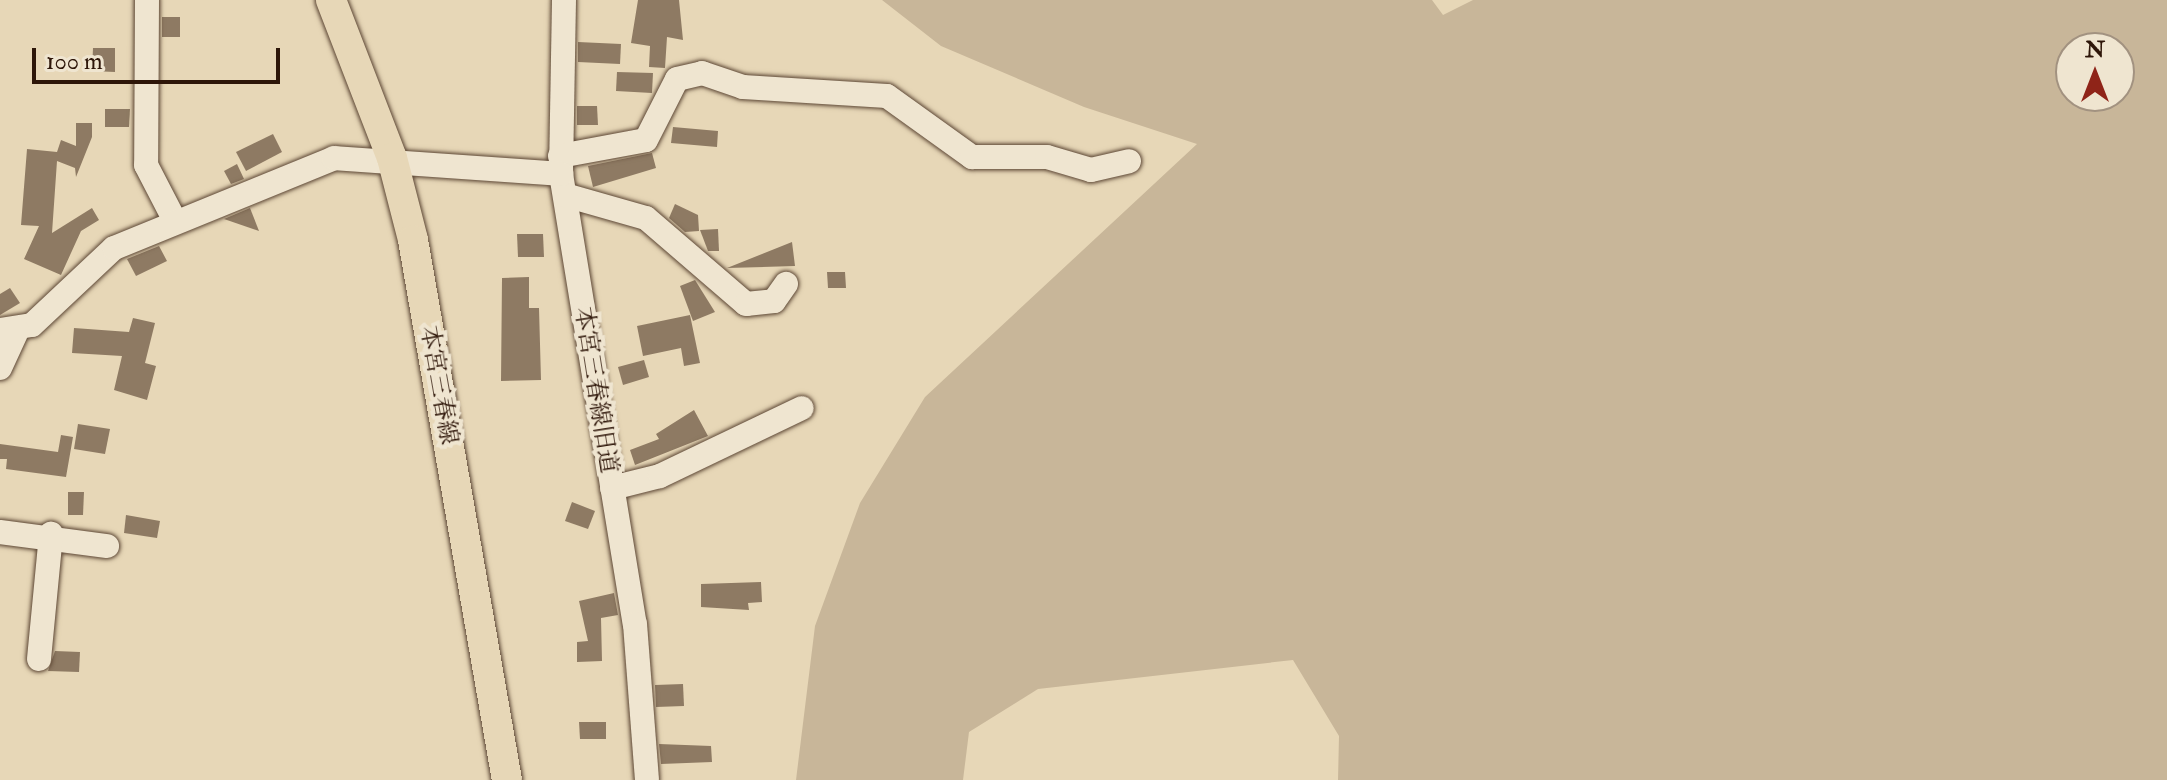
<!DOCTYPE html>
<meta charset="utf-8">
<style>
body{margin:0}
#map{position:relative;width:2167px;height:780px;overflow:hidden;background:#e7d7b7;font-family:"IM FELL Double Pica","Noto Serif JP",serif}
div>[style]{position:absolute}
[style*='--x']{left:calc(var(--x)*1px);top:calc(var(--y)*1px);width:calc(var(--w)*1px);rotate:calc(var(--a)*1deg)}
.green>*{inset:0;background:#c8b699}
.building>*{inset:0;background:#8e7a63}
.roads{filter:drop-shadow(0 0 2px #5c4634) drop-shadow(0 0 2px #5c4634)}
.minor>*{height:24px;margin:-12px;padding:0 12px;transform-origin:12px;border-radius:12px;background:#efe5d0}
.major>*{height:30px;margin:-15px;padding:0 15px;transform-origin:15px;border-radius:15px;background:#e7d7b7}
span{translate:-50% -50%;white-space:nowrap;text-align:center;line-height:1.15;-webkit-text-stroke:8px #efe5d0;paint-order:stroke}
.street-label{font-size:24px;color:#2e1609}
.north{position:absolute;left:2055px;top:32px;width:80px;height:80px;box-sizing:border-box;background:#efe5d0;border:2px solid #a29280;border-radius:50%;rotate:0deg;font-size:22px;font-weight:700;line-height:32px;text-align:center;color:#2e1609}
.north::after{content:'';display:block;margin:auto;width:28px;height:36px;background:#8f2418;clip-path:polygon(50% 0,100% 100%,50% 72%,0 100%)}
.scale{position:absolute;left:32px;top:48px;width:248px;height:36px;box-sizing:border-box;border:4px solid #2e1609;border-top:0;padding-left:10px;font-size:24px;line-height:28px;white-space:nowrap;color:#2e1609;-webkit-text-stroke:6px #efe5d0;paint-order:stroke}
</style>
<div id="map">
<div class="green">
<i style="clip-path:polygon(evenodd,882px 0,1432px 0,1443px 15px,1473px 0,2167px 0,2167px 780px,1338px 780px,1339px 736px,1293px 660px,1038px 689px,969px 732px,963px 780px,796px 780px,815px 626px,860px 503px,925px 397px,1197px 144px,1084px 107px,941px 46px,882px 0,2071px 48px,2119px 48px,2119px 96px,2071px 96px,2071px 48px)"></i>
</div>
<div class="building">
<i style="clip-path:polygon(638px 0,679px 0,683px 40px,667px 37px,665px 68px,649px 67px,650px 46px,631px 43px)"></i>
<i style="clip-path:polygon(162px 17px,180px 17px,180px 37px,162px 37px)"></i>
<i style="clip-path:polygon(578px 42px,621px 44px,620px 64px,578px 62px)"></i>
<i style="clip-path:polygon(93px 48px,115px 48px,115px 72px,92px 71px)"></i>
<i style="clip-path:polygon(617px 72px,653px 73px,652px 93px,616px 91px)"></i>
<i style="clip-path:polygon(577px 106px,597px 106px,598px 125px,577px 125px)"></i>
<i style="clip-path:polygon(105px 109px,130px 109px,129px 127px,105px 127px)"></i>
<i style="clip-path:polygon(76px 123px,92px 123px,92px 137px,76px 177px,75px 168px,57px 161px,52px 233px,92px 208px,99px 220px,81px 231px,61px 275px,24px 259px,39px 226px,21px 225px,27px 149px,57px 152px,61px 140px,76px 146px)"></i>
<i style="clip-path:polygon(673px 127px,718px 131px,717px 147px,671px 143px)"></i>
<i style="clip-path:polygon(273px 134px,282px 152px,246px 171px,236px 152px)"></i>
<i style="clip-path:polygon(652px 153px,656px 168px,593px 187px,588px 166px)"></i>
<i style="clip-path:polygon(237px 164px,244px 179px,231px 184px,224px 171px)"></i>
<i style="clip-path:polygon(675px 204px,698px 215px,699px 231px,685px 232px,669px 218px)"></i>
<i style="clip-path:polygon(250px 208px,259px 231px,224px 219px)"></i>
<i style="clip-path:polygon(718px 229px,719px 251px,708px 251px,700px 230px)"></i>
<i style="clip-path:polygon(517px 234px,543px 234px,544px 257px,518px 257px)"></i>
<i style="clip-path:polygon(792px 242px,795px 266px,727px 268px)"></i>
<i style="clip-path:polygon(159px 246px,167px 261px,136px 276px,127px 259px)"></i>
<i style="clip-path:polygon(827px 272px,845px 272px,846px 288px,828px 288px)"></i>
<i style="clip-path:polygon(529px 277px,529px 308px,539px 308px,541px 380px,501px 381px,502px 278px)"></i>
<i style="clip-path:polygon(695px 280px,715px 312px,693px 321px,680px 286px)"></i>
<i style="clip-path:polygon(10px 288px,20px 303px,0 315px,0 294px)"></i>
<i style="clip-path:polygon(690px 315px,700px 363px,684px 366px,681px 348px,643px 356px,637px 326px)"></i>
<i style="clip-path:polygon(133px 318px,155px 323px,145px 363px,156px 366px,147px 400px,114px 390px,122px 356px,72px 353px,74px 328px,129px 332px)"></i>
<i style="clip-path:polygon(644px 360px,649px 377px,623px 385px,618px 367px)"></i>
<i style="clip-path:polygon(694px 410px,708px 436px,635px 465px,630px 450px,659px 439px,656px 434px)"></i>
<i style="clip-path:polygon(78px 424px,110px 429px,105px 454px,74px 449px)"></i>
<i style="clip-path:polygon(61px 435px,73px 437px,66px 477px,6px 469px,7px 459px,0 459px,0 444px,58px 452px)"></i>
<i style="clip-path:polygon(68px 492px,84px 492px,83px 515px,68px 515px)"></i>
<i style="clip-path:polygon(572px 502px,595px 511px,588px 529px,565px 521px)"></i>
<i style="clip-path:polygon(126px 515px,160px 521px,157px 538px,124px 533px)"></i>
<i style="clip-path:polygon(761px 582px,762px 602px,748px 603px,749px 610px,701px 607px,701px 584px)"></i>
<i style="clip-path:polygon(614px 593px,618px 615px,601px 618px,602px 661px,577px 662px,577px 642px,588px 641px,579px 601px)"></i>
<i style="clip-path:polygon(55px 651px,80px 652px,79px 672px,48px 671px)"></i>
<i style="clip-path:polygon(683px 684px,684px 706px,656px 707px,655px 685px)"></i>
<i style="clip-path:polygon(579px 722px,606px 722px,606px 739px,580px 739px)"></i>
<i style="clip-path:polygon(659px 744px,711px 746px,712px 762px,661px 764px)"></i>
</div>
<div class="roads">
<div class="minor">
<i style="--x:147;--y:0;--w:165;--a:90.3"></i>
<i style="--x:146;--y:165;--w:63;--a:62.6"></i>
<i style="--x:564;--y:0;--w:174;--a:91"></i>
<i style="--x:561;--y:174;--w:456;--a:80.7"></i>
<i style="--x:635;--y:624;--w:156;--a:85.6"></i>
<i style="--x:560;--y:156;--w:87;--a:-10.5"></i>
<i style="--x:646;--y:140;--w:68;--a:-63.1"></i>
<i style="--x:677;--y:79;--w:26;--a:-13"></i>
<i style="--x:702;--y:73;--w:43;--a:18.9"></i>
<i style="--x:743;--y:87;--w:144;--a:3.6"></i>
<i style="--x:887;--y:96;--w:105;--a:35.7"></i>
<i style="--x:972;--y:157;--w:75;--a:0"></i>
<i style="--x:1047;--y:157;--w:46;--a:16.5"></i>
<i style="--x:1091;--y:170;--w:39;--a:-13"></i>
<i style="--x:565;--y:195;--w:84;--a:15.9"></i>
<i style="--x:646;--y:218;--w:132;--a:40.7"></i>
<i style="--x:746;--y:304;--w:28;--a:-6"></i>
<i style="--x:774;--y:301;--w:21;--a:-55"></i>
<i style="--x:0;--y:330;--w:32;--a:-9"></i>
<i style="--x:32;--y:325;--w:112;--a:-43.2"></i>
<i style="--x:114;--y:248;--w:238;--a:-22.2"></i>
<i style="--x:334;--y:158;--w:228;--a:4"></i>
<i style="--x:0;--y:368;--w:41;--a:-65.3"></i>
<i style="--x:612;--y:488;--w:49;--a:-14"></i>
<i style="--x:660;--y:476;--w:157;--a:-25.6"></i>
<i style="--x:0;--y:532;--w:108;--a:7.5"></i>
<i style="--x:39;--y:659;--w:126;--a:-84.5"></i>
</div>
<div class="major">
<i style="--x:331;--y:0;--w:169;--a:68.9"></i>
<i style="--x:392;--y:158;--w:85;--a:75.6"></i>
<i style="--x:413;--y:240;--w:548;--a:80.13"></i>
</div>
</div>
<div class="street-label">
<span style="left:439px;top:385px;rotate:80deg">本宮三春線</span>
<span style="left:596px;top:390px;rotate:81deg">本宮三春線旧道</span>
</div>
<div class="north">N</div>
<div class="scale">100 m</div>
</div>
